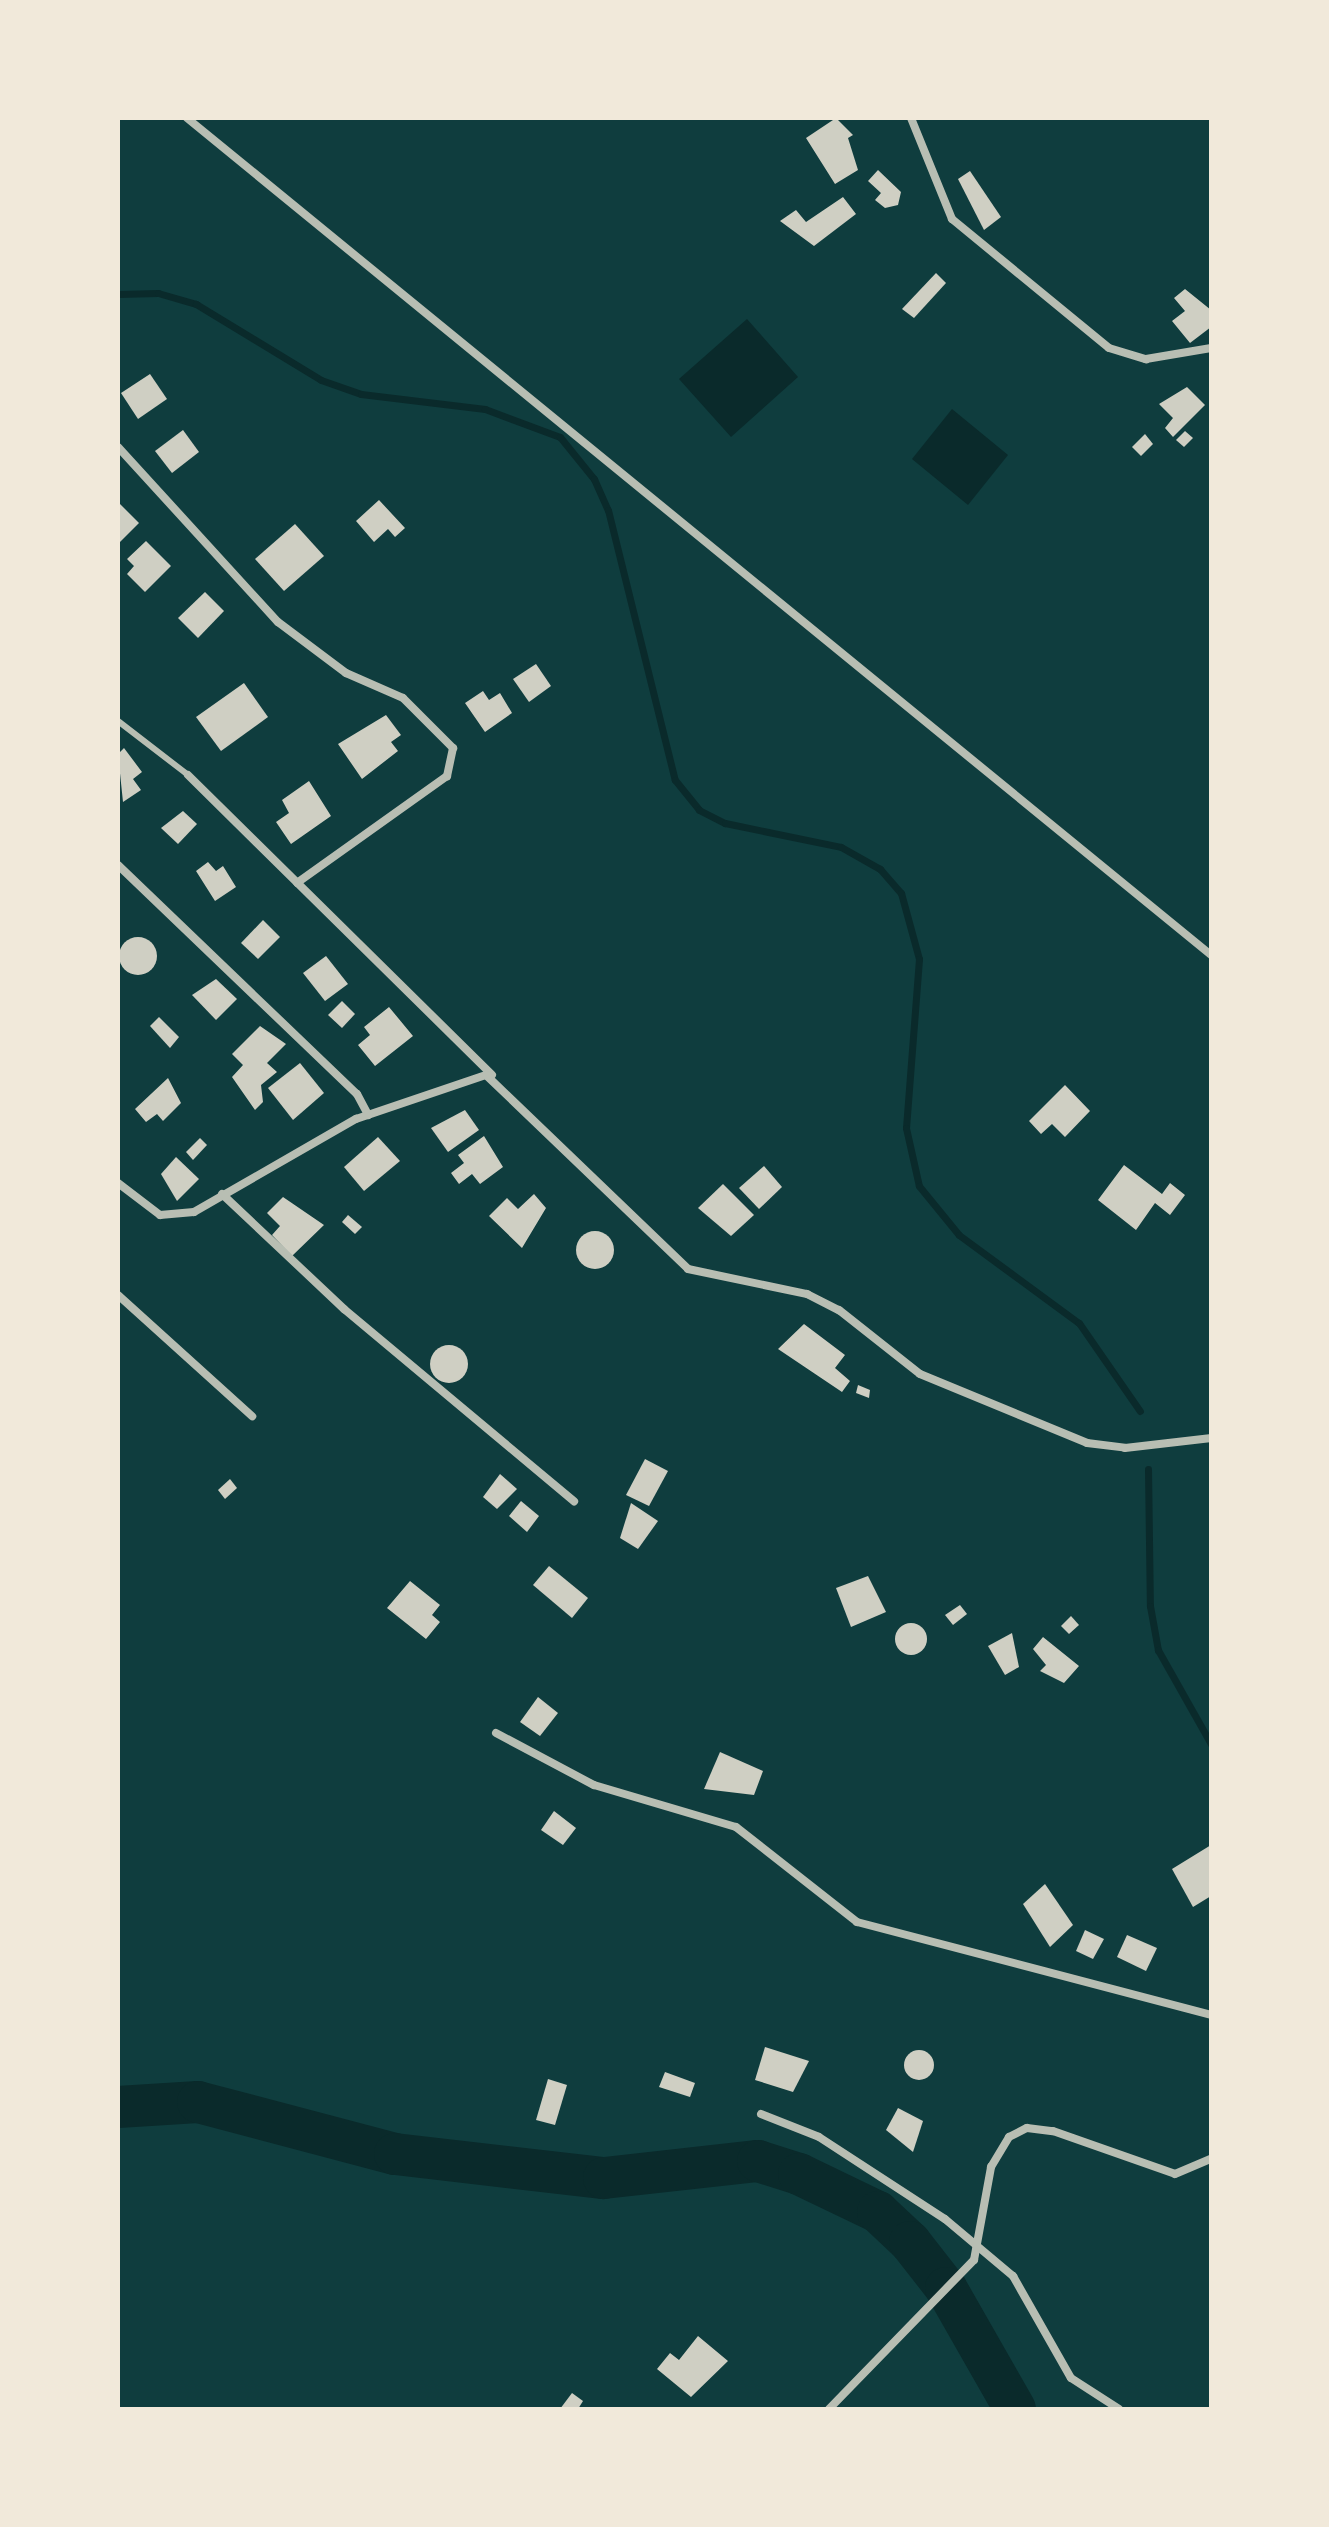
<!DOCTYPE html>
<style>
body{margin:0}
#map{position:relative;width:1329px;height:2527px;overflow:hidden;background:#0f3d3e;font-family:Quicksand,sans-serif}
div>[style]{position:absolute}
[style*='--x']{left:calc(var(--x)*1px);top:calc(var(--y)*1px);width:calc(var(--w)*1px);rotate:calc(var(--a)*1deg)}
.water>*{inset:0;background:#0a2a2b}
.stream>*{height:7px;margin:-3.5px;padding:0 3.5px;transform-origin:3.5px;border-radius:3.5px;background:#0a2a2b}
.river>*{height:42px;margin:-21px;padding:0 21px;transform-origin:21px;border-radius:21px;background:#0a2a2b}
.building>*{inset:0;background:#cfcfc3}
.round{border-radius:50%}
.service>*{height:6px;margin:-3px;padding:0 3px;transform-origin:3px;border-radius:3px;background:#b8beb3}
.minor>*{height:8px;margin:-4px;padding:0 4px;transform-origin:4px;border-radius:4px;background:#b8beb3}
span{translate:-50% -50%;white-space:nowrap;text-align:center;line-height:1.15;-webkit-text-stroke:6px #f1e9da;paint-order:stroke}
.frame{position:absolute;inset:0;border:120px solid #f1e9da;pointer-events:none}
</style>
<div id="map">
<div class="water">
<i style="clip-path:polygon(747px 319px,798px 377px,731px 437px,679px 379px)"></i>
<i style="clip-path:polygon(952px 409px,1008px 455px,968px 505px,912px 459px)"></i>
</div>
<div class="stream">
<i style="--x:118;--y:294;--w:40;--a:-1.4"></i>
<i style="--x:158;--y:293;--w:40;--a:16"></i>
<i style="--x:196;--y:304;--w:146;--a:31.3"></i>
<i style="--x:321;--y:380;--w:42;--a:19.3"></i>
<i style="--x:361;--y:394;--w:125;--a:6.9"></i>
<i style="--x:485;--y:409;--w:80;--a:20.5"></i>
<i style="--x:560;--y:437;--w:54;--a:51"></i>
<i style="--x:594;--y:479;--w:34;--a:66"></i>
<i style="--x:608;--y:510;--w:278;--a:76.1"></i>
<i style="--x:675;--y:780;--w:38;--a:51"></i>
<i style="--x:699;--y:810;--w:29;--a:27"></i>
<i style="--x:725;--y:823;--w:118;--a:11.7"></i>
<i style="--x:841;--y:847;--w:45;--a:29.4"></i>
<i style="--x:880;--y:869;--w:32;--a:49"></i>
<i style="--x:901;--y:893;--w:68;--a:74.7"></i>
<i style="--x:919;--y:959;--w:169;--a:94.4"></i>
<i style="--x:906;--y:1128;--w:59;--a:77.4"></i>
<i style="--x:919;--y:1186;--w:63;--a:50.8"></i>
<i style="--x:959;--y:1235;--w:149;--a:36.3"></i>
<i style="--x:1079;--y:1323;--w:107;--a:55.3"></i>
<i style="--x:1148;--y:1469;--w:137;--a:89.2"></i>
<i style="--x:1150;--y:1606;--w:45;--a:79.7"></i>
<i style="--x:1158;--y:1650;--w:108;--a:60.6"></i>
</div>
<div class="river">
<i style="--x:118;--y:2107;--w:80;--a:-3.6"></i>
<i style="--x:198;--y:2102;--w:204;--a:14.8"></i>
<i style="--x:395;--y:2154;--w:210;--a:6.6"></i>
<i style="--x:604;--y:2178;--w:155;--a:-6.3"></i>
<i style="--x:758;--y:2161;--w:43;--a:17.6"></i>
<i style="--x:799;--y:2174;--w:88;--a:25.7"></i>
<i style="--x:878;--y:2212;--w:44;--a:43.2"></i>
<i style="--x:910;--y:2242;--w:58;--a:52"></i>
<i style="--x:946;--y:2288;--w:139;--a:60.3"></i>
</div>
<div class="building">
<i style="clip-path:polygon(836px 118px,853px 135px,848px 138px,858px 170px,835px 184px,806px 138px)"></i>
<i style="clip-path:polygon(878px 170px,901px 192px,898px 205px,885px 208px,875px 200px,881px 193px,868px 181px)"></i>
<i style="clip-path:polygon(970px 171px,1001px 217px,984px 230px,958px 179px)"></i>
<i style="clip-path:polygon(843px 197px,856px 214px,814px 246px,780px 221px,796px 210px,806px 222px)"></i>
<i style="clip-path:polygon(936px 273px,946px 283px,914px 318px,902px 309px)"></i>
<i style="clip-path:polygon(1185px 289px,1211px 310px,1211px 327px,1190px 343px,1172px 321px,1185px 311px,1174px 298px)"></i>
<i style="clip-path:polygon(150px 374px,167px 399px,138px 419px,121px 393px)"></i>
<i style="clip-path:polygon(1187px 387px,1205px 405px,1173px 437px,1165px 428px,1173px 418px,1159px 404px)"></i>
<i style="clip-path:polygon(183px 430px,199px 452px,172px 473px,155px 451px)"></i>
<i style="clip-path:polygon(1185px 431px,1193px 438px,1184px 447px,1176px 440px)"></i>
<i style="clip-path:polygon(1145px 434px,1153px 444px,1141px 456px,1132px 447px)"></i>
<i style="clip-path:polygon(379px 500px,405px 528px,395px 537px,388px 529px,374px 542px,356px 521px)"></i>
<i style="clip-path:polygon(118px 502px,139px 523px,118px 544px)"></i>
<i style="clip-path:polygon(295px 524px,324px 556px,284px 591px,255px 559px)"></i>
<i style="clip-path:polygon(146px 541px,171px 566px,145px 592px,127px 574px,134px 566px,127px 559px)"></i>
<i style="clip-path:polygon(205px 592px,224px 611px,198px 638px,178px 618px)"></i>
<i style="clip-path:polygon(536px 664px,551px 686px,529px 702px,513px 679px)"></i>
<i style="clip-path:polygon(244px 683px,268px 717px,221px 751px,196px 717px)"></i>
<i style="clip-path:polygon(483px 691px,489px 700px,500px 693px,512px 713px,485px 732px,465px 703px)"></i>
<i style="clip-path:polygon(386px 715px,401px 735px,391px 742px,398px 751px,362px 779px,338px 744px)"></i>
<i style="clip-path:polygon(124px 748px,142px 772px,133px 779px,141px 790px,123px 802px,118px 754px)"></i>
<i style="clip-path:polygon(309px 781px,331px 816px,291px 844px,276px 822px,289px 813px,282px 800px)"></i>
<i style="clip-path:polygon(183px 811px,197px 824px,178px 844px,161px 828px)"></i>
<i style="clip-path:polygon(208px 862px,216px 871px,223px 866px,236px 887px,215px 901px,196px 871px)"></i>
<i style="clip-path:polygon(263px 920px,280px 937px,258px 959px,241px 943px)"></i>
<i class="round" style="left:119px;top:937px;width:38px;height:38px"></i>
<i style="clip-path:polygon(326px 956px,348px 984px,325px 1001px,303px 973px)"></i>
<i style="clip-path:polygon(216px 979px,237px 999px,216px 1020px,192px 995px)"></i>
<i style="clip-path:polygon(342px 1001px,355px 1014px,342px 1028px,328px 1015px)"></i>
<i style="clip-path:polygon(389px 1007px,413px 1036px,375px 1066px,358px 1045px,370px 1035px,364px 1027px)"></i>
<i style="clip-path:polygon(159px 1017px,179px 1037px,170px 1048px,150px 1026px)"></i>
<i style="clip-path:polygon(260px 1026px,286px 1044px,267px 1063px,277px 1072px,261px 1085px,263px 1102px,255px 1110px,232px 1077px,243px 1065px,232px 1054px)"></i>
<i style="clip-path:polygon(300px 1063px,324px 1093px,293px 1120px,268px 1088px)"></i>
<i style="clip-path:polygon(168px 1078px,181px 1103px,163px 1121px,157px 1114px,146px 1122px,135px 1109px)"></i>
<i style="clip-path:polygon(1065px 1085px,1090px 1111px,1065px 1137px,1052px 1124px,1041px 1134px,1029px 1121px)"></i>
<i style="clip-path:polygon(465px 1110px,479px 1130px,448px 1152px,431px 1128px)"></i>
<i style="clip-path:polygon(484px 1136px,503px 1167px,480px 1184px,472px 1174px,459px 1184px,451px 1173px,464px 1163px,458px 1155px)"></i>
<i style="clip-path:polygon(378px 1137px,400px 1161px,364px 1191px,344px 1167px)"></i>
<i style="clip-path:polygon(200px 1138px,207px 1145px,193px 1160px,186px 1152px)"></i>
<i style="clip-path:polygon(176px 1157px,199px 1179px,177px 1201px,161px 1174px)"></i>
<i style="clip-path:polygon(1124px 1165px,1162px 1194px,1170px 1183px,1185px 1195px,1170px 1215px,1155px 1203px,1136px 1230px,1098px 1200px)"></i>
<i style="clip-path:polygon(764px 1166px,782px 1187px,759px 1209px,739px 1188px)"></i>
<i style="clip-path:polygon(723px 1184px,754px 1215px,731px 1236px,698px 1208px)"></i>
<i style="clip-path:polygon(534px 1194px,546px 1208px,522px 1248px,489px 1216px,507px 1198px,518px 1209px)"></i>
<i style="clip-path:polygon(283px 1197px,324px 1225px,292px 1256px,272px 1235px,280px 1226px,267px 1213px)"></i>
<i style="clip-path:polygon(348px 1215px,362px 1227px,355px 1234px,342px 1222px)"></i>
<i class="round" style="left:576px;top:1231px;width:38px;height:38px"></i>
<i style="clip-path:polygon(804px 1324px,845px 1355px,835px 1368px,850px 1381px,842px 1392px,778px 1349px)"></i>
<i class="round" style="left:430px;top:1345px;width:38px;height:38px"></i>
<i style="clip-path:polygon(858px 1385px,870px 1390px,869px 1398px,856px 1393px)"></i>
<i style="clip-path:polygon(645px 1459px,668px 1471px,649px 1506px,626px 1495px)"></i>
<i style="clip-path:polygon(500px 1474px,517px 1489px,497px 1509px,483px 1497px)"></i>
<i style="clip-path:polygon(230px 1479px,237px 1488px,225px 1499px,218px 1490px)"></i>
<i style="clip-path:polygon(521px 1501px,539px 1516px,527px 1532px,509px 1516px)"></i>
<i style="clip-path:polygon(631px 1503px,658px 1521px,638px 1549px,620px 1538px)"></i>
<i style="clip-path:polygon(549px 1566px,588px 1598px,572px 1618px,533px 1585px)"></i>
<i style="clip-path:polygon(868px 1576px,886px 1612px,851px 1627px,836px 1588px)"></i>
<i style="clip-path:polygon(410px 1581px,440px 1605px,432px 1615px,440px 1622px,426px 1639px,387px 1608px)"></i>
<i style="clip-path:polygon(960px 1605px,967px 1614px,953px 1625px,945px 1615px)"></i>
<i style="clip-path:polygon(1071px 1616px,1079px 1625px,1069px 1634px,1061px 1626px)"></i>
<i class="round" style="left:895px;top:1623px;width:32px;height:32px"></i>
<i style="clip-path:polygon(1012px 1633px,1019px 1667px,1005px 1675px,988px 1646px)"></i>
<i style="clip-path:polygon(1043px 1637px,1079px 1666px,1064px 1683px,1040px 1671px,1046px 1665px,1033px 1649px)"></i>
<i style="clip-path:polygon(538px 1697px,558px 1713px,540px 1736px,520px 1722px)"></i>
<i style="clip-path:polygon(720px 1752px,763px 1771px,754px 1795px,704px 1789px)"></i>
<i style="clip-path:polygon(554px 1811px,576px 1828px,563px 1845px,541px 1830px)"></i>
<i style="clip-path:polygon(1211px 1845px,1211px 1896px,1193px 1907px,1172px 1869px)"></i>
<i style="clip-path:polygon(1045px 1884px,1073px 1925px,1050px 1947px,1023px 1904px)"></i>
<i style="clip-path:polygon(1085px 1930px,1104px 1939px,1093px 1959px,1076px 1951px)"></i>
<i style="clip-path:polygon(1127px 1935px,1157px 1948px,1146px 1971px,1117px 1957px)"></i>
<i style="clip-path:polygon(765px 2047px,809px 2061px,793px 2092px,755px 2080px)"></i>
<i class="round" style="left:904px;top:2050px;width:30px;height:30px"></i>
<i style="clip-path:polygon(665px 2072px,695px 2083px,690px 2097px,659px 2087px)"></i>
<i style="clip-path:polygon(548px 2079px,567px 2085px,555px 2125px,536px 2120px)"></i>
<i style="clip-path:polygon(898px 2108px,923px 2121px,913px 2152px,886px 2130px)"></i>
<i style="clip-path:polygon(698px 2336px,728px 2361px,691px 2397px,657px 2369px,670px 2353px,679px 2360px)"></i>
<i style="clip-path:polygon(572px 2393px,583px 2401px,578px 2409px,560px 2409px)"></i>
</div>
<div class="service">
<i style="--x:118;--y:721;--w:88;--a:37.6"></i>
</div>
<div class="minor">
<i style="--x:187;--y:118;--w:1323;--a:39.26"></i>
<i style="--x:911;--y:118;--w:109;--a:67.9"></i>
<i style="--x:952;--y:219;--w:203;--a:39.4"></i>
<i style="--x:1109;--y:348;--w:39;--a:17"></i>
<i style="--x:1146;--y:359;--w:66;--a:-9.6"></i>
<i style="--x:118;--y:447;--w:237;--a:47.6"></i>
<i style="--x:278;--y:622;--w:85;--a:36.9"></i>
<i style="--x:346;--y:673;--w:62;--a:23.7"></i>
<i style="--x:403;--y:698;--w:71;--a:45"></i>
<i style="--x:453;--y:748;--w:29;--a:102"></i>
<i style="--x:447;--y:776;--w:184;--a:144.5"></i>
<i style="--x:188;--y:775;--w:427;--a:44.6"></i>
<i style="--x:118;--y:865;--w:331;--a:43.8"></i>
<i style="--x:357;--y:1094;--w:24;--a:62"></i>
<i style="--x:118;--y:1183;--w:53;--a:37.3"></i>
<i style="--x:160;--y:1215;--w:34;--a:-5"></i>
<i style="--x:194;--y:1212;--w:187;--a:-29.9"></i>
<i style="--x:356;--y:1119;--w:137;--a:-18.7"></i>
<i style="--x:486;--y:1075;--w:280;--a:43.8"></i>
<i style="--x:688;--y:1269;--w:122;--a:11.9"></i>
<i style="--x:807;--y:1294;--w:36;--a:27"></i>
<i style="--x:839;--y:1310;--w:103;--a:38.3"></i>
<i style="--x:920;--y:1374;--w:181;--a:22.4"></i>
<i style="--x:1087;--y:1443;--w:38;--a:7"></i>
<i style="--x:1125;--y:1448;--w:87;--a:-6.6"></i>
<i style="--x:222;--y:1194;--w:168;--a:43.3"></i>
<i style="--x:344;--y:1309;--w:300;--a:39.9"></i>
<i style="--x:118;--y:1295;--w:181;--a:42.1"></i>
<i style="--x:496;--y:1733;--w:111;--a:28"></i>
<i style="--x:594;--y:1785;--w:148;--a:16.5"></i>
<i style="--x:736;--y:1827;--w:154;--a:38.1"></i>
<i style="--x:857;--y:1922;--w:366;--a:14.7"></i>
<i style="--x:761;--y:2114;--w:62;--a:21.6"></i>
<i style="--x:819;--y:2137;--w:150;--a:33.1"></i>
<i style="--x:945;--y:2219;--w:89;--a:40"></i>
<i style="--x:1013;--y:2276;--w:117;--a:60.4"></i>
<i style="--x:1071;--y:2378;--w:57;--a:32.9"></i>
<i style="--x:829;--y:2409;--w:208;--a:-45.8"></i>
<i style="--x:974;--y:2260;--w:95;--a:-79.6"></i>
<i style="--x:991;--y:2167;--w:35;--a:-59"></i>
<i style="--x:1009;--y:2137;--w:20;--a:-27"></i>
<i style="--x:1027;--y:2128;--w:26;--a:7"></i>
<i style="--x:1053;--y:2131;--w:129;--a:19.4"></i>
<i style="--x:1175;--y:2174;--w:39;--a:-23"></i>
</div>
<div class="frame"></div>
</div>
